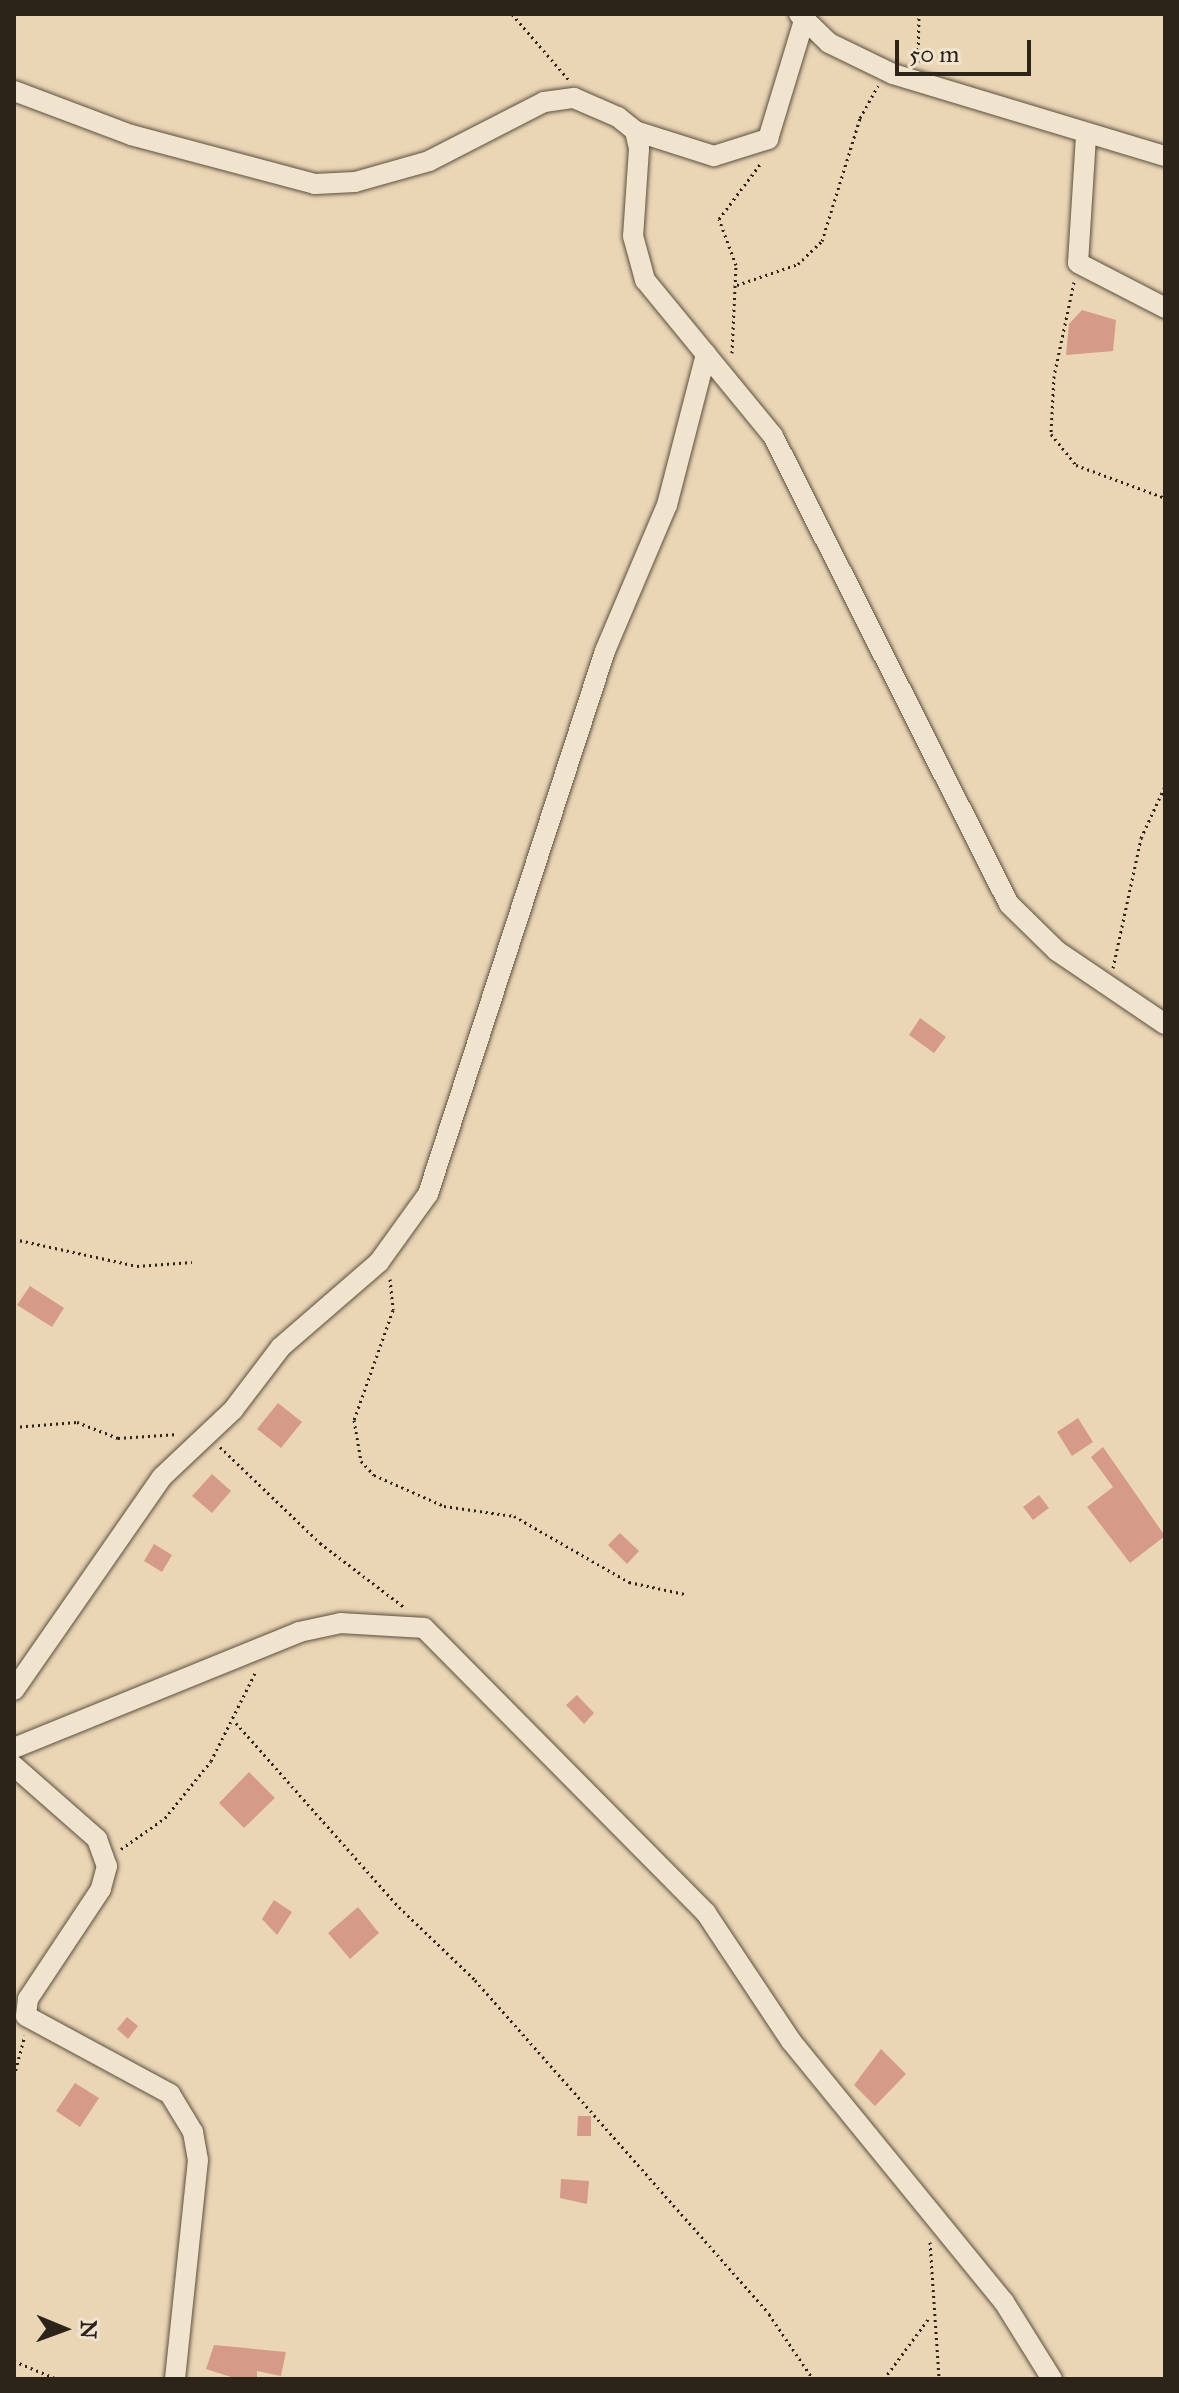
<!DOCTYPE html>
<style>
body{margin:0}
#map{position:relative;width:1179px;height:2393px;overflow:hidden;background:#ead6b5;font-family:"IM FELL Great Primer",serif}
div>[style]{position:absolute}
[style*='--x']{left:calc(var(--x)*1px);top:calc(var(--y)*1px);width:calc(var(--w)*1px);rotate:calc(var(--a)*1deg)}
.building>*{inset:0;background:#d69b88}
.path>*{height:3px;margin-top:-1.5px;transform-origin:0;background:repeating-linear-gradient(90deg,#2c2319 0 2px,transparent 0 6px)}
.roads{filter:drop-shadow(0 0 2px #5c5040) drop-shadow(0 0 2px #5c5040)}
.minor>*{height:20px;margin:-10px;padding:0 10px;transform-origin:10px;border-radius:10px;background:#f1e4cf}
span{translate:-50% -50%;white-space:nowrap;text-align:center;line-height:1.15;-webkit-text-stroke:6px #f1e4cf;paint-order:stroke}
.frame{position:absolute;inset:0;border:16px solid #2c2319;pointer-events:none}
.north{position:absolute;left:24px;top:2289px;width:80px;height:80px;-webkit-text-stroke:6px #f1e4cf;paint-order:stroke;rotate:91deg;font-size:22px;font-weight:700;line-height:32px;text-align:center;color:#2c2319}
.north::after{content:'';display:block;margin:auto;width:28px;height:36px;background:#2c2319;clip-path:polygon(50% 0,100% 100%,50% 72%,0 100%)}
.scale{position:absolute;left:895px;top:40px;width:136px;height:36px;box-sizing:border-box;border:4px solid #2c2319;border-top:0;padding-left:10px;font-size:24px;line-height:28px;white-space:nowrap;color:#2c2319;-webkit-text-stroke:6px #f1e4cf;paint-order:stroke}
</style>
<div id="map">
<div class="building">
<i style="clip-path:polygon(1082px 310px,1116px 320px,1113px 351px,1066px 355px,1069px 324px)"></i>
<i style="clip-path:polygon(920px 1018px,946px 1037px,934px 1053px,909px 1035px)"></i>
<i style="clip-path:polygon(30px 1286px,64px 1308px,52px 1327px,17px 1305px)"></i>
<i style="clip-path:polygon(278px 1403px,302px 1422px,281px 1448px,257px 1429px)"></i>
<i style="clip-path:polygon(1078px 1418px,1093px 1442px,1072px 1456px,1057px 1432px)"></i>
<i style="clip-path:polygon(1103px 1447px,1165px 1536px,1130px 1563px,1087px 1507px,1113px 1487px,1091px 1457px)"></i>
<i style="clip-path:polygon(212px 1474px,231px 1491px,212px 1513px,192px 1496px)"></i>
<i style="clip-path:polygon(1039px 1495px,1049px 1508px,1033px 1520px,1023px 1507px)"></i>
<i style="clip-path:polygon(620px 1533px,639px 1551px,627px 1564px,608px 1545px)"></i>
<i style="clip-path:polygon(154px 1544px,172px 1555px,162px 1572px,144px 1561px)"></i>
<i style="clip-path:polygon(577px 1695px,594px 1713px,584px 1724px,566px 1705px)"></i>
<i style="clip-path:polygon(249px 1772px,275px 1798px,244px 1828px,219px 1803px)"></i>
<i style="clip-path:polygon(274px 1900px,292px 1912px,277px 1935px,262px 1919px)"></i>
<i style="clip-path:polygon(358px 1907px,379px 1933px,350px 1959px,328px 1933px)"></i>
<i style="clip-path:polygon(127px 2017px,138px 2026px,128px 2039px,117px 2029px)"></i>
<i style="clip-path:polygon(881px 2049px,906px 2074px,875px 2106px,854px 2085px)"></i>
<i style="clip-path:polygon(75px 2083px,99px 2098px,80px 2127px,56px 2111px)"></i>
<i style="clip-path:polygon(578px 2116px,591px 2116px,591px 2136px,577px 2136px)"></i>
<i style="clip-path:polygon(561px 2179px,589px 2181px,587px 2204px,560px 2198px)"></i>
<i style="clip-path:polygon(214px 2345px,286px 2352px,281px 2376px,257px 2371px,257px 2378px,234px 2378px,206px 2369px)"></i>
</div>
<div class="path">
<i style="--x:512;--y:14;--w:87;--a:49.2"></i>
<i style="--x:918;--y:62;--w:48;--a:-88.8"></i>
<i style="--x:1074;--y:282;--w:96;--a:102"></i>
<i style="--x:1054;--y:376;--w:58;--a:93"></i>
<i style="--x:1051;--y:434;--w:40;--a:51"></i>
<i style="--x:1076;--y:465;--w:95;--a:20.3"></i>
<i style="--x:737;--y:285;--w:65;--a:-19"></i>
<i style="--x:798;--y:264;--w:33;--a:-44"></i>
<i style="--x:822;--y:241;--w:129;--a:-72.8"></i>
<i style="--x:860;--y:118;--w:37;--a:-61"></i>
<i style="--x:732;--y:353;--w:88;--a:-87.4"></i>
<i style="--x:736;--y:265;--w:49;--a:-110.3"></i>
<i style="--x:719;--y:219;--w:70;--a:-53.1"></i>
<i style="--x:1113;--y:968;--w:133;--a:-77.8"></i>
<i style="--x:1141;--y:838;--w:57;--a:-65.2"></i>
<i style="--x:14;--y:1239;--w:126;--a:12.4"></i>
<i style="--x:137;--y:1266;--w:55;--a:-4.2"></i>
<i style="--x:390;--y:1279;--w:31;--a:84"></i>
<i style="--x:393;--y:1310;--w:117;--a:109.5"></i>
<i style="--x:354;--y:1420;--w:42;--a:80.3"></i>
<i style="--x:361;--y:1461;--w:19;--a:47"></i>
<i style="--x:374;--y:1475;--w:77;--a:23.9"></i>
<i style="--x:444;--y:1506;--w:71;--a:8.1"></i>
<i style="--x:514;--y:1516;--w:133;--a:29.9"></i>
<i style="--x:629;--y:1582;--w:57;--a:12.1"></i>
<i style="--x:14;--y:1427;--w:63;--a:-4.5"></i>
<i style="--x:77;--y:1422;--w:44;--a:21.3"></i>
<i style="--x:118;--y:1438;--w:60;--a:-3.8"></i>
<i style="--x:220;--y:1447;--w:139;--a:43.8"></i>
<i style="--x:320;--y:1543;--w:106;--a:37.3"></i>
<i style="--x:236;--y:1723;--w:246;--a:48.5"></i>
<i style="--x:399;--y:1907;--w:105;--a:43.8"></i>
<i style="--x:475;--y:1980;--w:445;--a:48.6"></i>
<i style="--x:769;--y:2314;--w:78;--a:55.9"></i>
<i style="--x:121;--y:1849;--w:54;--a:-35.2"></i>
<i style="--x:165;--y:1818;--w:73;--a:-51.1"></i>
<i style="--x:211;--y:1761;--w:101;--a:-63.4"></i>
<i style="--x:14;--y:2076;--w:42;--a:-75"></i>
<i style="--x:930;--y:2242;--w:137;--a:86.2"></i>
<i style="--x:14;--y:2361;--w:44;--a:22.5"></i>
<i style="--x:884;--y:2379;--w:76;--a:-53.6"></i>
</div>
<div class="roads">
<div class="minor">
<i style="--x:799;--y:14;--w:42;--a:44"></i>
<i style="--x:829;--y:43;--w:71;--a:25.8"></i>
<i style="--x:893;--y:74;--w:284;--a:16.8"></i>
<i style="--x:14;--y:91;--w:125;--a:20.6"></i>
<i style="--x:131;--y:135;--w:190;--a:14.9"></i>
<i style="--x:315;--y:184;--w:40;--a:-2.9"></i>
<i style="--x:355;--y:182;--w:77;--a:-15.8"></i>
<i style="--x:429;--y:161;--w:129;--a:-27.2"></i>
<i style="--x:544;--y:102;--w:30;--a:-8"></i>
<i style="--x:574;--y:98;--w:48;--a:23.4"></i>
<i style="--x:618;--y:117;--w:22;--a:39"></i>
<i style="--x:635;--y:131;--w:18;--a:77"></i>
<i style="--x:639;--y:149;--w:87;--a:93.9"></i>
<i style="--x:633;--y:236;--w:46;--a:74.7"></i>
<i style="--x:645;--y:280;--w:202;--a:50.6"></i>
<i style="--x:773;--y:436;--w:524;--a:63.24"></i>
<i style="--x:1009;--y:904;--w:67;--a:44.4"></i>
<i style="--x:1057;--y:951;--w:130;--a:34.1"></i>
<i style="--x:635;--y:131;--w:83;--a:17.6"></i>
<i style="--x:714;--y:156;--w:57;--a:-17.5"></i>
<i style="--x:768;--y:139;--w:131;--a:-73.1"></i>
<i style="--x:1086;--y:136;--w:127;--a:93.6"></i>
<i style="--x:1078;--y:263;--w:98;--a:27.3"></i>
<i style="--x:14;--y:1690;--w:259;--a:-55.2"></i>
<i style="--x:162;--y:1477;--w:98;--a:-43.3"></i>
<i style="--x:233;--y:1410;--w:79;--a:-52.7"></i>
<i style="--x:281;--y:1347;--w:130;--a:-40.9"></i>
<i style="--x:379;--y:1262;--w:84;--a:-54.2"></i>
<i style="--x:428;--y:1194;--w:571;--a:-71.95"></i>
<i style="--x:605;--y:651;--w:159;--a:-67"></i>
<i style="--x:667;--y:505;--w:156;--a:-75.5"></i>
<i style="--x:14;--y:1748;--w:308;--a:-22.1"></i>
<i style="--x:299;--y:1632;--w:43;--a:-12.1"></i>
<i style="--x:341;--y:1623;--w:83;--a:3.4"></i>
<i style="--x:424;--y:1628;--w:401;--a:45.3"></i>
<i style="--x:706;--y:1913;--w:154;--a:56.4"></i>
<i style="--x:791;--y:2041;--w:337;--a:50.8"></i>
<i style="--x:1004;--y:2302;--w:91;--a:58.1"></i>
<i style="--x:14;--y:1766;--w:111;--a:41.3"></i>
<i style="--x:97;--y:1839;--w:29;--a:70"></i>
<i style="--x:107;--y:1866;--w:24;--a:105"></i>
<i style="--x:101;--y:1889;--w:132;--a:123.6"></i>
<i style="--x:28;--y:1999;--w:17;--a:97"></i>
<i style="--x:26;--y:2016;--w:164;--a:28.4"></i>
<i style="--x:170;--y:2094;--w:44;--a:58.8"></i>
<i style="--x:193;--y:2132;--w:28;--a:80"></i>
<i style="--x:198;--y:2160;--w:220;--a:96"></i>
</div>
</div>
<div class="frame"></div>
<div class="north">N</div>
<div class="scale">50 m</div>
</div>
